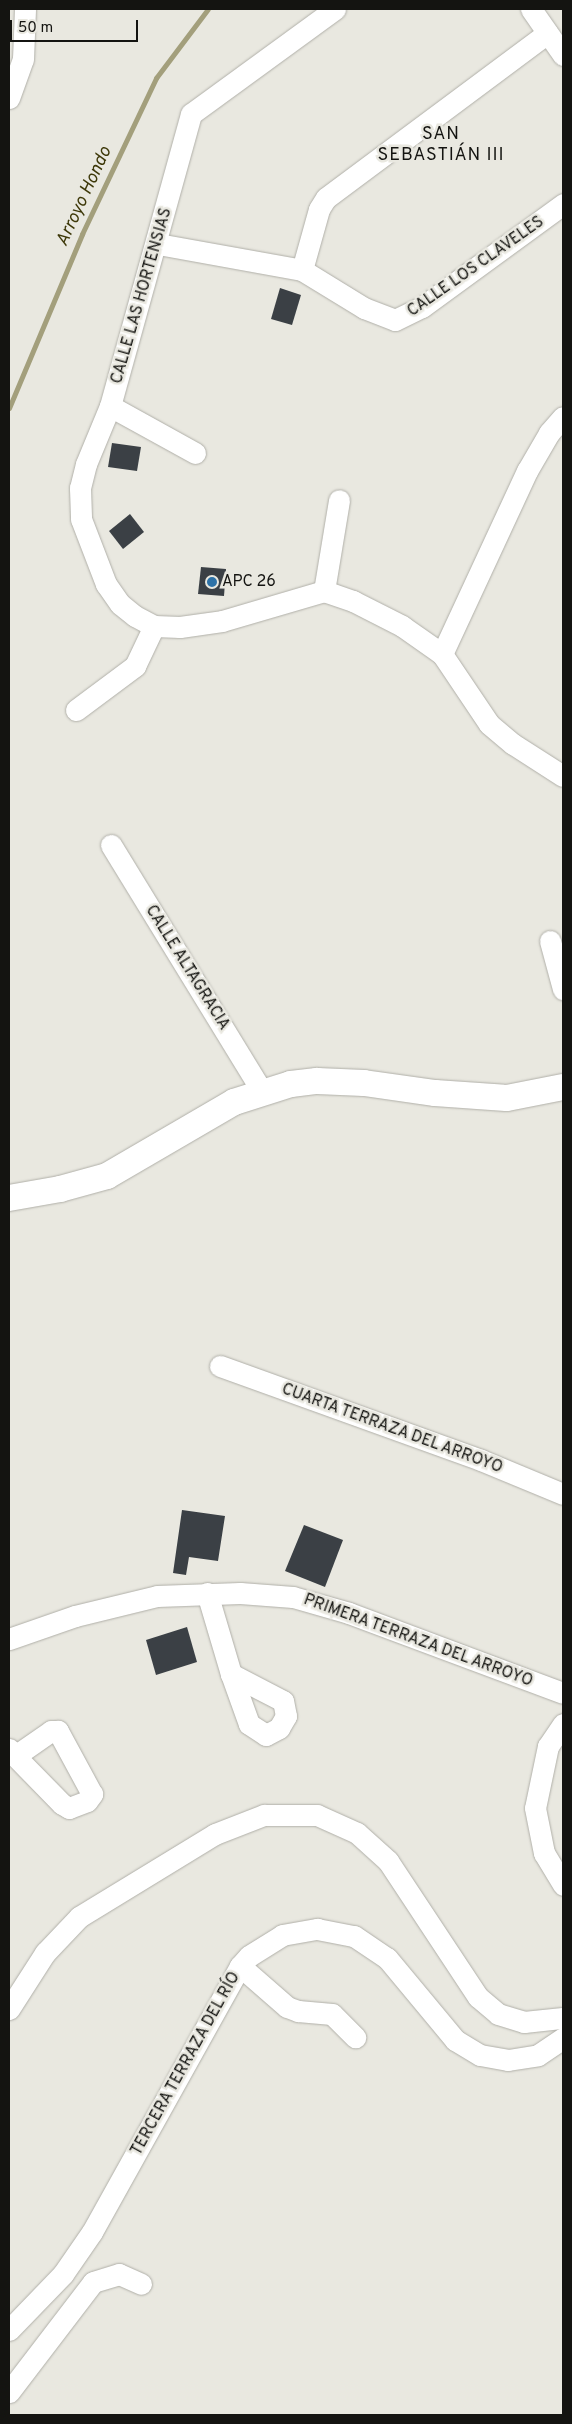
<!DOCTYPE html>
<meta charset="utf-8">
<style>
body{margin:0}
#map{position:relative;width:572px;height:2424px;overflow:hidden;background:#e9e8e0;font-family:Overpass,sans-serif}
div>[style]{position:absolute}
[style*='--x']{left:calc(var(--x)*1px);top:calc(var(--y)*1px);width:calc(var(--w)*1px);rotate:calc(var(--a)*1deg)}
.stream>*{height:5px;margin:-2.5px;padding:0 2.5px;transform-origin:2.5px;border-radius:2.5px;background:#a39f7c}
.building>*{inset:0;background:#3b4045}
.roads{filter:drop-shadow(0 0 1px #b0afa8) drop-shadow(0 0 1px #b0afa8)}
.minor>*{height:21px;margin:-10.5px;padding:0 10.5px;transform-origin:10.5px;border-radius:10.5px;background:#fff}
.major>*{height:26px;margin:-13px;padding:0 13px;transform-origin:13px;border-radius:13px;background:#fff}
.dots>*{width:14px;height:14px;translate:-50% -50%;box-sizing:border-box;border:2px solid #e9e8e0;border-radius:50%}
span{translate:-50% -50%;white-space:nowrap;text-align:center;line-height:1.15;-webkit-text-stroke:5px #e9e8e0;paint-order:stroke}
.street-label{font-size:16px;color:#141411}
.poi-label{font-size:16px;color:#141411}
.left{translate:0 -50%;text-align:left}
.neighbourhood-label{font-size:18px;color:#141411;letter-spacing:1px}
.water-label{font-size:18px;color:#3e390a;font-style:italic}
.frame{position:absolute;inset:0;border:10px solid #141411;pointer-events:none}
.scale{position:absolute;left:10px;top:20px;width:128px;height:22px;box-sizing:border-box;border:2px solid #141411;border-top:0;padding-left:6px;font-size:15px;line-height:18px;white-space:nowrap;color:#141411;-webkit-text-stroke:4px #e9e8e0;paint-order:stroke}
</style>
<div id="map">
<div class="stream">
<i style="--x:9;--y:408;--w:189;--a:-67.2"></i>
<i style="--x:82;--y:234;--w:173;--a:-64.6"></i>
<i style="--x:156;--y:78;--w:86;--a:-53"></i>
</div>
<div class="building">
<i style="clip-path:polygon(280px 288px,301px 295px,292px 325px,271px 319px)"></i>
<i style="clip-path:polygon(112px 443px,141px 447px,137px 471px,108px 467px)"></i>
<i style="clip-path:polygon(130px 514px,144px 532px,123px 549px,109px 531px)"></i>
<i style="clip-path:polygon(201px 567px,226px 569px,224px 596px,198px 594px)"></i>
<i style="clip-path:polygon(182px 1510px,225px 1516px,218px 1561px,189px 1557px,186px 1575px,173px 1573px)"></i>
<i style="clip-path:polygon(304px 1525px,343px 1540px,325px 1587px,285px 1571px)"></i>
<i style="clip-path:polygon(187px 1627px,197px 1662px,156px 1675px,146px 1640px)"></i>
</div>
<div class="roads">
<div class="minor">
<i style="--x:335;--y:9;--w:178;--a:143.9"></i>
<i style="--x:191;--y:114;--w:303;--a:105.5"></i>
<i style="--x:110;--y:406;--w:63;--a:112.5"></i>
<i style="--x:86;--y:464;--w:25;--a:104"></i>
<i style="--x:80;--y:488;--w:31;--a:88"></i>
<i style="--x:81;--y:519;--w:70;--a:69"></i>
<i style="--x:106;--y:584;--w:24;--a:55"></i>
<i style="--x:120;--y:604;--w:19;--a:39"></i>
<i style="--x:135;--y:616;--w:21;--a:28"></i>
<i style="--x:154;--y:626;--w:26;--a:2"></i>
<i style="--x:180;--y:627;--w:42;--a:-8.1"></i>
<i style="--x:222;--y:621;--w:106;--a:-16.4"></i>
<i style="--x:324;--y:591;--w:31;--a:19"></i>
<i style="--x:353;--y:601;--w:55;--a:27"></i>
<i style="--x:402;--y:626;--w:49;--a:35"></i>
<i style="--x:442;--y:654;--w:84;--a:56.1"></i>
<i style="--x:489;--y:724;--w:31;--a:40"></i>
<i style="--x:513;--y:744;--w:59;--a:32.6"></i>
<i style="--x:531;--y:9;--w:56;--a:55.2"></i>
<i style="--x:9;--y:98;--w:41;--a:-70.3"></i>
<i style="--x:23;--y:59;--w:50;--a:-87.7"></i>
<i style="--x:158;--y:244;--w:146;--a:10.2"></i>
<i style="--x:302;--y:270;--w:73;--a:31.5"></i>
<i style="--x:364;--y:308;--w:33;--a:21"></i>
<i style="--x:395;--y:320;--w:30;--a:-26"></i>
<i style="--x:422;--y:307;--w:175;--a:-36.1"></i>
<i style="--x:302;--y:270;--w:63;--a:-74.4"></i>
<i style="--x:319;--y:209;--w:13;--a:-58"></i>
<i style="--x:326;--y:198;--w:276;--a:-36.7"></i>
<i style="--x:110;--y:406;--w:97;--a:28.9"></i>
<i style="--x:324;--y:591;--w:92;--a:-80.6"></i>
<i style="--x:442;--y:654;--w:202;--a:-65.1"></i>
<i style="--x:527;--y:471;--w:44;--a:-59.9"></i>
<i style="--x:549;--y:433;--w:21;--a:-49"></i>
<i style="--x:76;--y:710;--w:74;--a:-36.7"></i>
<i style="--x:135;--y:666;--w:44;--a:-64.6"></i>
<i style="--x:111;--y:845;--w:289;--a:58.5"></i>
<i style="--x:550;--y:941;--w:50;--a:74.8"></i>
<i style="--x:220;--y:1366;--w:277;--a:19.8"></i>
<i style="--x:481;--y:1460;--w:89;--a:22.5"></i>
<i style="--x:207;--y:1593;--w:84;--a:73.5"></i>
<i style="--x:231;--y:1674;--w:53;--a:70.2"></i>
<i style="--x:249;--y:1724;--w:20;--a:33"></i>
<i style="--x:266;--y:1735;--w:15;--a:-28"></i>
<i style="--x:279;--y:1728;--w:14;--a:-60"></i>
<i style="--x:286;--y:1716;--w:15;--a:-101"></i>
<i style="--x:283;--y:1701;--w:59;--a:-152.6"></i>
<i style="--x:9;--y:1639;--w:70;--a:-19.2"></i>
<i style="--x:75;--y:1616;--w:84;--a:-13.7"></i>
<i style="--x:157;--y:1596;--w:83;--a:-2.1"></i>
<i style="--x:240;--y:1593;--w:53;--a:4.3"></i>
<i style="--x:293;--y:1597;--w:58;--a:15.9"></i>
<i style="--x:349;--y:1613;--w:228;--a:20.5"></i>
<i style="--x:563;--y:1724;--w:27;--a:124"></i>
<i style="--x:548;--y:1746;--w:63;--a:101.8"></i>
<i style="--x:535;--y:1808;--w:46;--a:78.7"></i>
<i style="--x:544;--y:1853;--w:37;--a:59"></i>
<i style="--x:9;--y:1749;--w:9;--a:49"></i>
<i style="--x:15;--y:1756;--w:67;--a:45.6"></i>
<i style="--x:62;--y:1804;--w:8;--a:30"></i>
<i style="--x:69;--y:1808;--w:19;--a:-21"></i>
<i style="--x:87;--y:1801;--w:9;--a:-54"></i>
<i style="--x:92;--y:1794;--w:72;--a:-118.4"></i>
<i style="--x:58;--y:1731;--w:7;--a:180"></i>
<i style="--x:51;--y:1731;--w:44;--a:145.2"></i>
<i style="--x:240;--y:1966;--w:62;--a:41.1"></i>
<i style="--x:287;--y:2007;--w:12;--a:20"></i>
<i style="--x:298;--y:2011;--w:34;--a:5"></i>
<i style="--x:332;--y:2014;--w:33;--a:45"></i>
<i style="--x:9;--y:2009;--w:67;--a:-57.3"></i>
<i style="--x:45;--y:1953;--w:50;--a:-46.6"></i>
<i style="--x:79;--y:1917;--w:159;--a:-31.4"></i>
<i style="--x:215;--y:1834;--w:53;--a:-21.2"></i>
<i style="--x:264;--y:1815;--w:53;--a:0"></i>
<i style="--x:317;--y:1815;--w:44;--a:24.2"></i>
<i style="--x:357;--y:1833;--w:42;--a:42.1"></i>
<i style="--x:388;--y:1861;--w:163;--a:56.5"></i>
<i style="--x:478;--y:1997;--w:26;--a:40"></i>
<i style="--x:498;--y:2014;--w:27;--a:17"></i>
<i style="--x:524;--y:2022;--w:39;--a:-6"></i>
<i style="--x:9;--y:2330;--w:78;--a:-46"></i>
<i style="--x:63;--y:2274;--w:51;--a:-55.4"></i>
<i style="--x:92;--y:2232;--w:304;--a:-60.9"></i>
<i style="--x:240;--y:1966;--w:13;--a:-48"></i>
<i style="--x:249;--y:1956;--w:39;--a:-32"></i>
<i style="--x:282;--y:1935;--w:36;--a:-10"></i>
<i style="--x:317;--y:1929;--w:38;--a:11"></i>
<i style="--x:354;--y:1936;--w:40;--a:34"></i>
<i style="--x:387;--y:1958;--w:107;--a:50.3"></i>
<i style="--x:455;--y:2040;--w:29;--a:31"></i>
<i style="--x:480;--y:2055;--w:28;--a:10"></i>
<i style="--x:508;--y:2060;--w:30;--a:-9"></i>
<i style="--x:538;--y:2055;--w:30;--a:-34"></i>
<i style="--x:9;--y:2392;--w:138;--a:-52.6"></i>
<i style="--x:93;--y:2282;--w:27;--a:-17"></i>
<i style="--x:119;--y:2274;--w:24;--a:24"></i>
</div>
<div class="major">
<i style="--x:9;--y:1198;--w:52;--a:-10"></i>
<i style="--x:60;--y:1189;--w:49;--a:-15.5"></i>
<i style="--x:107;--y:1176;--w:147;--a:-30.2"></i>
<i style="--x:234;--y:1102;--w:60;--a:-17.5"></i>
<i style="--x:291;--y:1084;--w:26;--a:-7"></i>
<i style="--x:317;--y:1081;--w:47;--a:2.4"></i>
<i style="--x:364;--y:1083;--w:72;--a:8"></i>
<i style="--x:435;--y:1093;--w:72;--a:4"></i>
<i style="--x:507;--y:1098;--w:57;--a:-11.1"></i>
</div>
</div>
<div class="dots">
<i style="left:212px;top:582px;background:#2e72a7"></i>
</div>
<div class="street-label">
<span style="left:476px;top:267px;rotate:-35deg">CALLE LOS CLAVELES</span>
<span style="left:142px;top:296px;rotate:-74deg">CALLE LAS HORTENSIAS</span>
<span style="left:187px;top:968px;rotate:58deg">CALLE ALTAGRACIA</span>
<span style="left:392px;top:1429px;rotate:20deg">CUARTA TERRAZA DEL ARROYO</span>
<span style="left:418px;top:1641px;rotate:20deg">PRIMERA TERRAZA DEL ARROYO</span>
<span style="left:186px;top:2064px;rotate:-61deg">TERCERA TERRAZA DEL RÍO</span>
</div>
<div class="poi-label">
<span class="left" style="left:222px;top:582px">APC 26</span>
</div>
<div class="neighbourhood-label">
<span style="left:441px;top:146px">SAN<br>SEBASTIÁN III</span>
</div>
<div class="water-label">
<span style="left:85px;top:197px;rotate:-65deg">Arroyo Hondo</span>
</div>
<div class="frame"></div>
<div class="scale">50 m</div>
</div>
